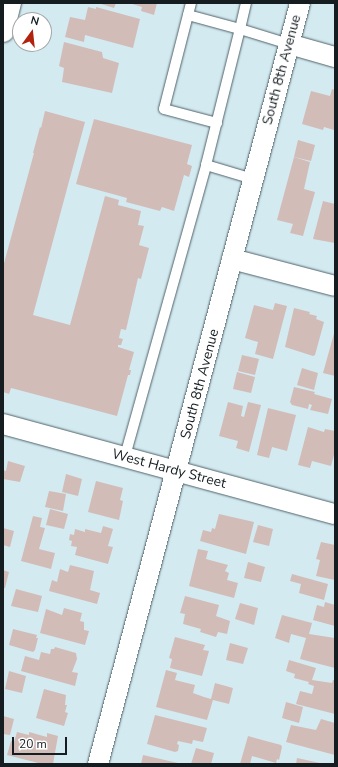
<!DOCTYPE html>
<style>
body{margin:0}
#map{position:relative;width:338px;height:767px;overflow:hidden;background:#d4eaf1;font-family:"Nunito Sans",sans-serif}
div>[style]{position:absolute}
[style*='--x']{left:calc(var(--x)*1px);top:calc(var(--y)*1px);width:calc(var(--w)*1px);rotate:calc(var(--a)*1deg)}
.building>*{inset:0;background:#d2bcb8}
.roads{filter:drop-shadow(0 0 1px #4f6269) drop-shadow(0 0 1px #4f6269)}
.service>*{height:10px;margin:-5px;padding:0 5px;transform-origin:5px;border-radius:5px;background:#fff}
.minor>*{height:20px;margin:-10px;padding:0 10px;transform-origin:10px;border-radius:10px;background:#fff}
.primary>*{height:22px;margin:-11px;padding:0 11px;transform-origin:11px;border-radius:11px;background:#fff}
span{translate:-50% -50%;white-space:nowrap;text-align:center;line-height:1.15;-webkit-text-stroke:3px #fff;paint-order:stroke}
.street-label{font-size:14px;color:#151d20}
.frame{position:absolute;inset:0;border:4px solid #151d20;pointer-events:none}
.north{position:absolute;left:12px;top:12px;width:40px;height:40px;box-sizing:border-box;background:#fff;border:1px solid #a1a5a6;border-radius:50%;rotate:15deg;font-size:11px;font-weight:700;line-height:16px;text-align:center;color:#151d20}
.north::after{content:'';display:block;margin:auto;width:14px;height:18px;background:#b1230e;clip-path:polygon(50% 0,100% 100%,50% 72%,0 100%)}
.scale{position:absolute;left:12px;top:737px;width:55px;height:18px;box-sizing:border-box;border:2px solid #151d20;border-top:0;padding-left:5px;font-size:12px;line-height:14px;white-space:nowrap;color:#151d20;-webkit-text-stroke:3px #fff;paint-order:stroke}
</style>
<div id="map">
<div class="building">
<i style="clip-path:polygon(98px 3px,116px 3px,114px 8px)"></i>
<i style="clip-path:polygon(129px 3px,157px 3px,154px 15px,141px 11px,142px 7px)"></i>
<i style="clip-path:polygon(88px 7px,96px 9px,96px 7px,140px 19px,133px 48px,85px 35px,84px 42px,65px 37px,70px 17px,85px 20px)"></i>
<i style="clip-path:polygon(64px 42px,102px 52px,103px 58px,119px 63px,112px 93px,62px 82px,64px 68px,59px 66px)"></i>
<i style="clip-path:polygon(332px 89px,335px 90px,334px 130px,324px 127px,323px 130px,302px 124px,311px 91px,330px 96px)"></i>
<i style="clip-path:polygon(45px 111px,85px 122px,33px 315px,70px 325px,105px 196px,119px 200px,118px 205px,141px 211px,138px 225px,144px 226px,139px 245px,149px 248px,141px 279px,138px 278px,126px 330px,121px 329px,119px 338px,123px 339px,121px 345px,118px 345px,118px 347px,134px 352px,129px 370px,131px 370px,130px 375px,128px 375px,117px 416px,11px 388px,9px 394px,3px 392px,3px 267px,34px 153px,33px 153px,40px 127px,41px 128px)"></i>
<i style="clip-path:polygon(94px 119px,192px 145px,187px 164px,192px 166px,189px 177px,184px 175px,174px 211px,162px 207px,160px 211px,126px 202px,127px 198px,76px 184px)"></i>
<i style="clip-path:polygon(298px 140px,315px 145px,311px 161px,294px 157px)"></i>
<i style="clip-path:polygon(294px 157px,310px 162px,304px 189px,315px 192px,303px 236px,290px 233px,293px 224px,277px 220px)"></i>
<i style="clip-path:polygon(323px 201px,335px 204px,335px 243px,313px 239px)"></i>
<i style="clip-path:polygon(275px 303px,287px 306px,273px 359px,255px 354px,258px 342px,245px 338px,254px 305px,273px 310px)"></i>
<i style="clip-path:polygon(294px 308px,310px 312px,309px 314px,317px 316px,316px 319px,324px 322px,315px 355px,313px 356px,285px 347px)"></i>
<i style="clip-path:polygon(335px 330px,335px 376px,323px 373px)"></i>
<i style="clip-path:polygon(242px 355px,259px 359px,255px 375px,238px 371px)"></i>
<i style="clip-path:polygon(302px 368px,318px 373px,314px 390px,297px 385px)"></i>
<i style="clip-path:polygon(237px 372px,255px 377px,251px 393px,233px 389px)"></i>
<i style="clip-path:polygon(294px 387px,315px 392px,314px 394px,332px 399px,328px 414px,310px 410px,312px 405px,309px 404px,308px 409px,292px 405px,290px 402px)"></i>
<i style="clip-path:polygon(228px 402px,243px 406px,241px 416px,244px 417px,248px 402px,261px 405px,249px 452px,236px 448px,238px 441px,219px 436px)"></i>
<i style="clip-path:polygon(268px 408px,296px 415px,287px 451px,272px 447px,269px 458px,257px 455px)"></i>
<i style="clip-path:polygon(308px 427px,324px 432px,325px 429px,335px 431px,335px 451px,331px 466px,312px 461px,310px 468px,298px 465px)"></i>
<i style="clip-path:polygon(8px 461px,25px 466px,20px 482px,3px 479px,3px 470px,6px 471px)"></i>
<i style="clip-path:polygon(66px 474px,82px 479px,78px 496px,62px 492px)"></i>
<i style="clip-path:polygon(96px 481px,123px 488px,120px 500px,123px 501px,119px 520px,88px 512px)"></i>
<i style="clip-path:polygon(49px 491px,66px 494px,63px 511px,45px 507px)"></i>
<i style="clip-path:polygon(50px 509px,68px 514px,64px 529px,46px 525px)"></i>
<i style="clip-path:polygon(219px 514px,254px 522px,246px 554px,200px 541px,203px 530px,211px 532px,212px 528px,215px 529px)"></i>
<i style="clip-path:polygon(33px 516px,42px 518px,40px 527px,45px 528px,39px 549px,55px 553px,51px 569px,21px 561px)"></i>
<i style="clip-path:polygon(258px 525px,273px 529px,269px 546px,253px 542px)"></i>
<i style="clip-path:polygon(103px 526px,113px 529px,108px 546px,113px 547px,108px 564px,75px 555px,77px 547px,71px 546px,72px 541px,69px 540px,70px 534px,74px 535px,75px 529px,85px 532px,85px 529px,101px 533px)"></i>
<i style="clip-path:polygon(3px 528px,14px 531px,10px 547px,3px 545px)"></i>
<i style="clip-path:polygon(321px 542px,335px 545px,335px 580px,316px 576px,320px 560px,316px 559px)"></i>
<i style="clip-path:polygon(198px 549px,208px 551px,206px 559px,228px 565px,225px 571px,229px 573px,227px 580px,238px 583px,234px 598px,189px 586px)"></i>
<i style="clip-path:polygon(248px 562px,265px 567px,261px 582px,244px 578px)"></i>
<i style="clip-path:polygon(70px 565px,94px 571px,90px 590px,100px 593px,97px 604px,49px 591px,52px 580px,57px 582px,60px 569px,68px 572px)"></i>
<i style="clip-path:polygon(3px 570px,9px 572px,5px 588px,3px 588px)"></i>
<i style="clip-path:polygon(292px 574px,328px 584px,324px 600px,299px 593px,301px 584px,290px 581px)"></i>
<i style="clip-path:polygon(16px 589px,42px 596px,38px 612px,11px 606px)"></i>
<i style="clip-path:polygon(185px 596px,219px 605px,216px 616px,230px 621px,227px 634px,218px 632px,216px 637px,200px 632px,201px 629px,183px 624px,185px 614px,180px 613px)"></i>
<i style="clip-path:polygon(325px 602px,335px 605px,335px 626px,313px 620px,317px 605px,324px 607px)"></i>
<i style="clip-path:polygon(240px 603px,258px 608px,254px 625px,235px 619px)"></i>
<i style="clip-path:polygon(64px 608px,82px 613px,80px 621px,84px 622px,84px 630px,89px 631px,85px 645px,40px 633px,46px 609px,62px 615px)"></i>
<i style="clip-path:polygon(282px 615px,312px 623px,309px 634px,335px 638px,335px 668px,300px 659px,306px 638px,291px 634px,289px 643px,275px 638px)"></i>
<i style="clip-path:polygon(13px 629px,37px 635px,36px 638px,38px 638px,35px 650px,33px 652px,9px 645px)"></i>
<i style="clip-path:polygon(175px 637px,205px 645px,203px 650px,209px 651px,202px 676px,170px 668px,172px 659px,169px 658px)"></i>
<i style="clip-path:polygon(230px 643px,248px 648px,243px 664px,226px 660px)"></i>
<i style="clip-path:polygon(55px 647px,76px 653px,77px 659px,72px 672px,78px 673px,75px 686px,21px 671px,25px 656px,39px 660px,41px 652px,50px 654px,51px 649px,54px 649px)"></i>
<i style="clip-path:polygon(289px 660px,316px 668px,312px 680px,332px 683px,333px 680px,335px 680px,335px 714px,296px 704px,300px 691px,312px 694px,314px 686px,308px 684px,309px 682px,294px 678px,295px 674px,286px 671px)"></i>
<i style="clip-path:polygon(166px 670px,177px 673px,175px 680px,195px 685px,193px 693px,204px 697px,211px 699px,215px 683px,233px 688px,229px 704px,213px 700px,207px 720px,156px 707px)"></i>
<i style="clip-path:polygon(9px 671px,26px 676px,22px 693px,5px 689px)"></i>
<i style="clip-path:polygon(44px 689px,66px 695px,65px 705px,67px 705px,65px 712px,68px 713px,64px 726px,36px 718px)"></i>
<i style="clip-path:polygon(286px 702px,303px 707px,299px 723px,282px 718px)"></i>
<i style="clip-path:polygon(155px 715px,207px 728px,203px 742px,193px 740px,192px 744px,178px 741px,177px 744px,179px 745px,178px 751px,175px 752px,147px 744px)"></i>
<i style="clip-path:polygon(3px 716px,14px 719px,10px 735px,3px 734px)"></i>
<i style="clip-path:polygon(321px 719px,335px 723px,335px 755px,286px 742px,291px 725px,316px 730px)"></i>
<i style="clip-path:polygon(17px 732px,29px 735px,29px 732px,47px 737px,47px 733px,58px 736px,53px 764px,42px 764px,7px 755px,11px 741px,14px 742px)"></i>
<i style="clip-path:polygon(248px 736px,281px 745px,282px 747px,279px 760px,277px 759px,276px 763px,252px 756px,250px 764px,240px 764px)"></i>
<i style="clip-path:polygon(196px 748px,214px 753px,211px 764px,191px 764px)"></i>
<i style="clip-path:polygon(143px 755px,178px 763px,178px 764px,141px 764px)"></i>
<i style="clip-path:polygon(297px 758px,320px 763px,320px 764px,296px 764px)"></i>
</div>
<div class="roads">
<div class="service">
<i style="--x:191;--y:3;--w:109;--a:104.3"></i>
<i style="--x:164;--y:109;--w:55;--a:14.8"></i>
<i style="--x:188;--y:15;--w:54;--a:15.1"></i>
<i style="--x:240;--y:29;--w:27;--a:-77"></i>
<i style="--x:253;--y:179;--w:49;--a:-163.4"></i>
<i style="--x:206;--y:165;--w:140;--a:-76"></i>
<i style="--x:240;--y:29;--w:51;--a:17"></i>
<i style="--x:125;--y:456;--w:302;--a:-74.4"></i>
</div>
<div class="minor">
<i style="--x:289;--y:44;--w:48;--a:15.8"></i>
<i style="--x:232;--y:259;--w:106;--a:14.7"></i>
<i style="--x:3;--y:424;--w:344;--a:15.2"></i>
<i style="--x:98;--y:764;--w:787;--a:-75.13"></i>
</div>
<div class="primary">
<i style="--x:3;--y:31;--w:29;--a:-76"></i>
</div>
</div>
<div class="street-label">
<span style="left:282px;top:70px;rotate:-75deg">South 8th Avenue</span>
<span style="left:200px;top:384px;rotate:-75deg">South 8th Avenue</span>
<span style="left:169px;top:469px;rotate:15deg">West Hardy Street</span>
</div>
<div class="frame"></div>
<div class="north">N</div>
<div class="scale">20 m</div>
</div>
